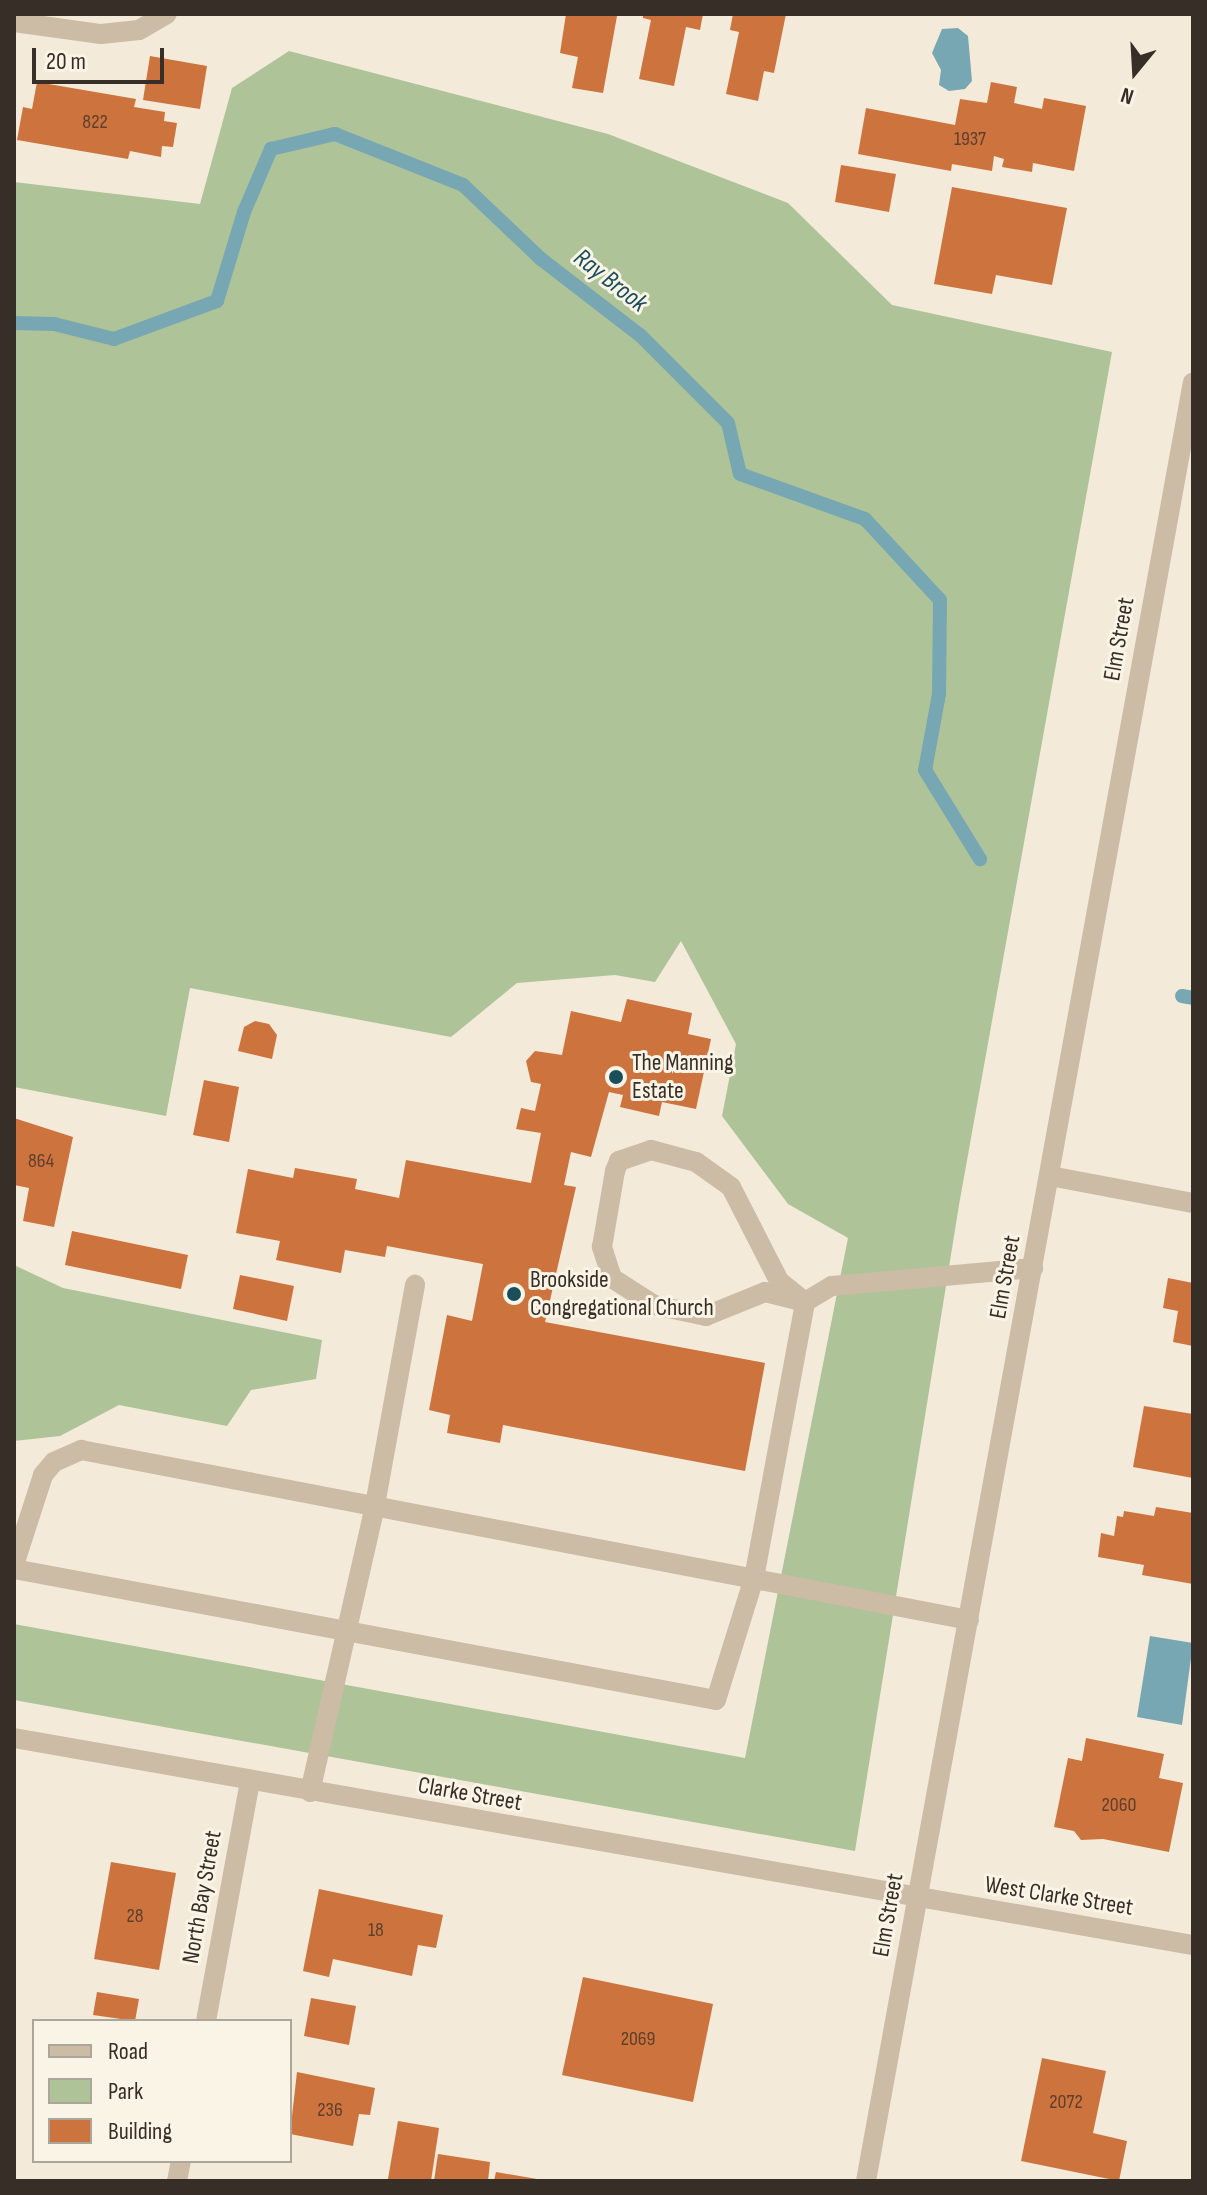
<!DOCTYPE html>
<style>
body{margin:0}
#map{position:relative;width:1207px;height:2195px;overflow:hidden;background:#f3ead9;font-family:"Sofia Sans Condensed",sans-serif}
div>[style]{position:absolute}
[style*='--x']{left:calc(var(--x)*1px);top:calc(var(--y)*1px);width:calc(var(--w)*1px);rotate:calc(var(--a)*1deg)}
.green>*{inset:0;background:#afc399}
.water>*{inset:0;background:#77a7b2}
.stream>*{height:14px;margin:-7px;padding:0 7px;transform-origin:7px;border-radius:7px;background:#77a7b2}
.building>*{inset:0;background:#cd733e}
.minor>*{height:20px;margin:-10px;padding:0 10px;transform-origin:10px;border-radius:10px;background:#ccbba5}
.dots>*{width:22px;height:22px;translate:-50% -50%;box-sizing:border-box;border:4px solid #faf4e6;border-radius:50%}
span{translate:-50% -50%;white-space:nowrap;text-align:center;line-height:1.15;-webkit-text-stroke:6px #faf4e6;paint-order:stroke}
.number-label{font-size:20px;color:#5c3f2d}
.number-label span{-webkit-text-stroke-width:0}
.street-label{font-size:24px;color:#372e27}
.poi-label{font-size:24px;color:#372e27}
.left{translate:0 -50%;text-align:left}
.water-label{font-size:26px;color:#1a4e5b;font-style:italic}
.frame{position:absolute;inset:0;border:16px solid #372e27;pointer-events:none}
.legend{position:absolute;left:32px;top:2019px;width:260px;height:144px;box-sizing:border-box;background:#faf4e6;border:2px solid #aca59a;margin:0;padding:10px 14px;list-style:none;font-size:24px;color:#372e27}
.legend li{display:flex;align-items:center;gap:16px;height:40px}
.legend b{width:40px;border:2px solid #aca59a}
.north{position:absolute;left:1095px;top:32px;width:80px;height:80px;-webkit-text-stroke:6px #faf4e6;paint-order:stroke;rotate:198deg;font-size:22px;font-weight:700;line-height:32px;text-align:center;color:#372e27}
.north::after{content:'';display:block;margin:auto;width:28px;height:36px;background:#372e27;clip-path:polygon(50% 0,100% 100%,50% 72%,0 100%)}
.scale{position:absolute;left:32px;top:48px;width:132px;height:36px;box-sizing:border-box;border:4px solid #372e27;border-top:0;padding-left:10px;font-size:24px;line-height:28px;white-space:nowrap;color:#372e27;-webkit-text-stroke:6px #faf4e6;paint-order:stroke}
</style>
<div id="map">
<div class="green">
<i style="clip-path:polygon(289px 51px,608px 134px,788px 203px,892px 305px,1112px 352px,959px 1205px,855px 1851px,14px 1700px,14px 1624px,745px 1758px,848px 1238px,788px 1204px,722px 1116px,736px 1044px,681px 941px,655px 982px,615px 975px,517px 983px,451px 1037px,190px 988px,166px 1116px,14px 1087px,14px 182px,200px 204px,232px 88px)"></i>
<i style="clip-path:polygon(14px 1265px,63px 1288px,322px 1340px,316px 1379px,251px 1390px,227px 1426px,119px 1405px,60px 1436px,14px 1441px)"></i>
</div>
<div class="water">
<i style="clip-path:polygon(958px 28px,968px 36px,972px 81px,965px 89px,949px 91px,939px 85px,941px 70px,932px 53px,942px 29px)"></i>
<i style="clip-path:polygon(1150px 1636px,1193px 1643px,1182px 1725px,1137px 1717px)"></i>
</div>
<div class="stream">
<i style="--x:14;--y:323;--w:40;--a:1.4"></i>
<i style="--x:54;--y:324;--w:62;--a:14"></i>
<i style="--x:114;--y:339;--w:110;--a:-20.3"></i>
<i style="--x:217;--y:301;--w:93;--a:-73.1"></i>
<i style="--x:244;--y:212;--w:69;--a:-66.8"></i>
<i style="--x:271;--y:149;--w:66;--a:-13.2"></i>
<i style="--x:335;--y:134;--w:138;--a:21.7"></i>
<i style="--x:463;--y:185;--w:108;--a:43.5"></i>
<i style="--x:541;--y:259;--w:126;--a:37.6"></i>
<i style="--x:641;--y:336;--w:123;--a:45"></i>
<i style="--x:728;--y:423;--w:52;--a:76.8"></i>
<i style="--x:740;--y:474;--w:133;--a:19.8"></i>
<i style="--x:865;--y:519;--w:110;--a:47.2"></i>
<i style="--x:940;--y:600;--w:94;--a:90.6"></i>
<i style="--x:939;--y:694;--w:77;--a:100.4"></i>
<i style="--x:925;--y:770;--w:105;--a:58.3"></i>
<i style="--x:1182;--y:996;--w:11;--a:10"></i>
</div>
<div class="building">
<i style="clip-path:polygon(566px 14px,629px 14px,617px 16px,603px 93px,572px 88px,578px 57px,560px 53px)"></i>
<i style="clip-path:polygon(643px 14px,703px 14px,700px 30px,686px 27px,674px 86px,639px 79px,651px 20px,643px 18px)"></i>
<i style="clip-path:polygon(733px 14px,786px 14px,774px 73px,764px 71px,758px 101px,726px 94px,739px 32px,730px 30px)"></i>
<i style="clip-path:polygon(150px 56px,207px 66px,200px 109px,143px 100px)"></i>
<i style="clip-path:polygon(37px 82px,136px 99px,134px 107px,165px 112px,164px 121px,177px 123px,173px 147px,162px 146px,161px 157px,130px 151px,128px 159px,17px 140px,23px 107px,32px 109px)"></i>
<i style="clip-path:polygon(991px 82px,1017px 87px,1014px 103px,1042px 109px,1044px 98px,1086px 106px,1074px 171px,1033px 163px,1032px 172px,1002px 167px,1004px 159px,994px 156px,992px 171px,952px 164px,951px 171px,858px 154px,866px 108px,955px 125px,960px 99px,987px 103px)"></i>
<i style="clip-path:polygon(841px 165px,896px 174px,889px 212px,835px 202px)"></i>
<i style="clip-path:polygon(952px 187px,1067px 208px,1052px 285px,996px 275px,992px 294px,934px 284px)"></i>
<i style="clip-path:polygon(627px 999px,692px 1013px,688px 1034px,711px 1039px,696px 1109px,662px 1102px,659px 1116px,620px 1107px,623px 1095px,609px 1092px,591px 1157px,571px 1152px,564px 1185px,576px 1187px,545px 1322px,765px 1363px,745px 1471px,503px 1425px,500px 1443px,447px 1433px,450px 1415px,429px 1410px,447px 1315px,472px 1321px,483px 1264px,387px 1246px,385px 1257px,345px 1250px,341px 1273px,276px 1260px,280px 1241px,236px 1233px,248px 1169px,293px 1178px,295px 1168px,357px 1179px,355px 1189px,399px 1198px,406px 1160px,531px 1183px,541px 1133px,516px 1129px,521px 1108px,535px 1111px,541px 1084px,531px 1082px,526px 1061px,535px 1051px,562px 1055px,571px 1011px,621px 1022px)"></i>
<i style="clip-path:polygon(255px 1021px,269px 1024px,277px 1035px,272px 1059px,238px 1051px,244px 1027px)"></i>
<i style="clip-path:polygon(204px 1080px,239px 1087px,229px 1142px,193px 1135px)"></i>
<i style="clip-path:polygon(14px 1118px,73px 1137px,54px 1227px,23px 1221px,29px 1188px,14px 1185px)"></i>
<i style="clip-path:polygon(72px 1231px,188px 1255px,181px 1289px,65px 1265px)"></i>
<i style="clip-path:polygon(240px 1275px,294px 1286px,287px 1321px,233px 1309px)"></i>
<i style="clip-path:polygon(1168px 1278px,1193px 1283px,1193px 1346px,1173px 1342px,1178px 1311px,1163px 1308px)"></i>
<i style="clip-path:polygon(1144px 1406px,1193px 1414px,1193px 1478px,1133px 1467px)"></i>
<i style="clip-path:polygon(1156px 1507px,1193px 1513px,1193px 1584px,1142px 1575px,1144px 1565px,1098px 1557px,1101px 1533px,1114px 1536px,1117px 1516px,1123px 1517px,1124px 1511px,1154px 1516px)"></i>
<i style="clip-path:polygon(1086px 1738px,1164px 1754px,1159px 1778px,1183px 1783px,1169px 1852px,1103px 1839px,1081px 1840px,1074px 1831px,1054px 1827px,1068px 1758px,1082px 1761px)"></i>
<i style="clip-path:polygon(111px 1862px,176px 1873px,159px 1970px,94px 1959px)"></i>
<i style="clip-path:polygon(319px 1889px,443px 1915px,436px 1948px,418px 1945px,412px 1976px,333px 1959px,329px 1977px,303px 1971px)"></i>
<i style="clip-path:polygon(583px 1977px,713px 2004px,693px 2102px,562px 2075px)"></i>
<i style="clip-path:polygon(97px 1992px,139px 1999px,135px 2021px,93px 2015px)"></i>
<i style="clip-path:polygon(311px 1998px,356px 2006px,349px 2045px,304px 2036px)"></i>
<i style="clip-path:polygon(1042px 2058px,1106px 2071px,1093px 2133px,1127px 2141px,1119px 2181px,1021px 2161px)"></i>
<i style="clip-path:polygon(297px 2072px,375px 2088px,370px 2115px,359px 2114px,353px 2146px,290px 2134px)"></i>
<i style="clip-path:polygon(398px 2121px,439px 2128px,431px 2181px,388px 2179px)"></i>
<i style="clip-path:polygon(438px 2154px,490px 2162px,488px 2181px,434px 2181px)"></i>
<i style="clip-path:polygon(496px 2172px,537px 2179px,537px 2181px,494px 2181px)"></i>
</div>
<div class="minor">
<i style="--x:14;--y:22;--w:88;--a:7.9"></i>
<i style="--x:101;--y:34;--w:38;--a:-6"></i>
<i style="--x:139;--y:30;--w:32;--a:-30"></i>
<i style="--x:651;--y:1150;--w:47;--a:14.9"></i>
<i style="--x:696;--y:1162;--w:43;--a:35.5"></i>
<i style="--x:731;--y:1187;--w:106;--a:62.9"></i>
<i style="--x:779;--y:1281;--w:33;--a:39"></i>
<i style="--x:805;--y:1302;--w:41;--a:-166"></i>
<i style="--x:765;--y:1292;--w:64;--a:157.9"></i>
<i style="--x:706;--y:1316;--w:53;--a:-168.1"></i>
<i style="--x:654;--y:1305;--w:50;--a:-147.3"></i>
<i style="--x:612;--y:1278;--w:33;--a:-108"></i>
<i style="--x:602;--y:1247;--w:77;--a:-80.3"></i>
<i style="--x:615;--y:1171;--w:11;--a:-68"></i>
<i style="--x:619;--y:1161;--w:34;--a:-19"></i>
<i style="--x:1050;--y:1176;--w:146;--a:10.7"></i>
<i style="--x:14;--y:1565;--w:95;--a:-72.1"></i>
<i style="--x:43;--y:1475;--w:17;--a:-50"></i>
<i style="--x:54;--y:1462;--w:30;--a:-24"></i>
<i style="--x:81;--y:1450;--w:904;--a:10.84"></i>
<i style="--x:14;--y:1569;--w:714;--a:10.57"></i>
<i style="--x:716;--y:1700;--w:128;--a:-72.7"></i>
<i style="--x:754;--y:1578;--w:281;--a:-79.5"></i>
<i style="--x:805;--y:1302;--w:31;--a:-31"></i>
<i style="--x:832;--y:1286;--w:202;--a:-5.1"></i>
<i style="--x:14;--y:1738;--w:1197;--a:9.96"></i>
<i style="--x:310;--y:1792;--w:294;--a:-77.2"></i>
<i style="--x:375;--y:1505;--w:224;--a:-79.7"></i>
<i style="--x:206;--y:2021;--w:243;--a:-79.6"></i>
<i style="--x:177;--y:2181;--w:20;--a:-79"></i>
<i style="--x:866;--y:2181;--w:1828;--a:-79.7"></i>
</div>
<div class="dots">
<i style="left:616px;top:1077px;background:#1a4e5b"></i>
<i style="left:514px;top:1294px;background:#1a4e5b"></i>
</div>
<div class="number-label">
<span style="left:95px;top:122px">822</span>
<span style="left:970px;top:139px">1937</span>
<span style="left:41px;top:1161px">864</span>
<span style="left:1119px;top:1805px">2060</span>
<span style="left:135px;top:1916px">28</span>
<span style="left:376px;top:1930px">18</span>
<span style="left:638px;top:2039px">2069</span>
<span style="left:1066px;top:2102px">2072</span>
<span style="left:330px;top:2110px">236</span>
</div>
<div class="street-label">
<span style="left:1119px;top:639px;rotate:-80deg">Elm Street</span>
<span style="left:1005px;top:1277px;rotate:-80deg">Elm Street</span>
<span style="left:470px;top:1794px;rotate:10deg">Clarke Street</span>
<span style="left:1059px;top:1896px;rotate:9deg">West Clarke Street</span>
<span style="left:202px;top:1897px;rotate:-80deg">North Bay Street</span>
<span style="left:888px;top:1915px;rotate:-80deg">Elm Street</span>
</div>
<div class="poi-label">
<span class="left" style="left:632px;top:1077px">The Manning<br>Estate</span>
<span class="left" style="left:530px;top:1294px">Brookside<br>Congregational Church</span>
</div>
<div class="water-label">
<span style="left:610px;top:281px;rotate:38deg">Ray Brook</span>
</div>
<div class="frame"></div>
<ul class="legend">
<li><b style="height:10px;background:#ccbba5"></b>Road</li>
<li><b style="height:22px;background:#afc399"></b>Park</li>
<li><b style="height:22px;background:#cd733e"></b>Building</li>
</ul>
<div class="north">N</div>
<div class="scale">20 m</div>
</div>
